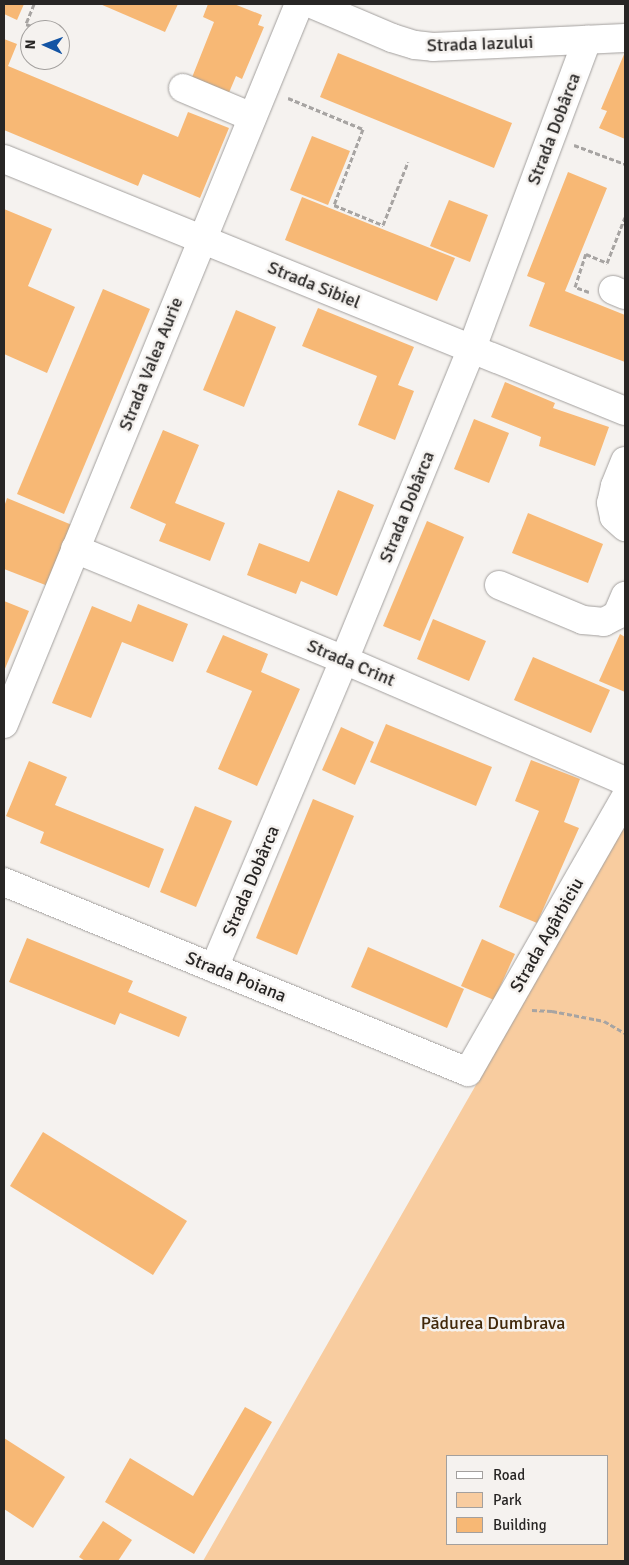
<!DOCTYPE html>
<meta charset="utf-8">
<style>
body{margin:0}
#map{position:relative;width:629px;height:1565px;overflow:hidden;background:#f5f2ef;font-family:Signika,sans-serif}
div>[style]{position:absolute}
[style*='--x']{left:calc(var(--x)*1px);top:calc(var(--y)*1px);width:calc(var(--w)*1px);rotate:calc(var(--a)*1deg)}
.green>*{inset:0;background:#f8cc9f}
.building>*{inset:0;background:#f7b875}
.path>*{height:3px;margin-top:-1.5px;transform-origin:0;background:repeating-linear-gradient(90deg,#a7a4a2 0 5px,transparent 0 7.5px)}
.roads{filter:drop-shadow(0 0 1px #a3a09e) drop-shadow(0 0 1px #a3a09e)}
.minor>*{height:28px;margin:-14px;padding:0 14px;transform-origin:14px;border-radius:14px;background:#fff}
span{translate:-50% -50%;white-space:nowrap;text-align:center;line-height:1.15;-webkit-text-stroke:5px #f5f2ef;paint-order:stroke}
.street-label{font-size:18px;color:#282625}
.park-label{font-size:18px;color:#41280a}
.frame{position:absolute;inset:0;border:5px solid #282625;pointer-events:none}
.legend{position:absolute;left:446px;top:1455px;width:162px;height:90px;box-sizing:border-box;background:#f5f2ef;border:1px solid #a3a09e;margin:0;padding:6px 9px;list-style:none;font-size:15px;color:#282625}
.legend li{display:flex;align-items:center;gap:10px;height:25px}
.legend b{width:25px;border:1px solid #a3a09e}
.north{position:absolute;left:20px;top:20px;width:50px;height:50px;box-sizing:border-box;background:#f5f2ef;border:1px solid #a3a09e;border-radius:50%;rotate:272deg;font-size:14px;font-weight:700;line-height:20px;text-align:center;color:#282625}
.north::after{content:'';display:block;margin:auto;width:18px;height:22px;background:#1354a4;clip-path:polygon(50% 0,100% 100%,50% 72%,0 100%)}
</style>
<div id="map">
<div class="green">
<i style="clip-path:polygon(evenodd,625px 825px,625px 1561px,203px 1561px,625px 825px,448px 1456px,608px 1456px,608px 1544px,448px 1544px,448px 1456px)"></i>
</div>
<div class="building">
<i style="clip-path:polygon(4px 4px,24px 4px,17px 20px,4px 14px)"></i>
<i style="clip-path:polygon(100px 4px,178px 4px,165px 32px)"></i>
<i style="clip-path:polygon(208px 4px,234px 4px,262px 15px,258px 25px,264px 27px,242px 79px,236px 76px,228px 95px,191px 80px,214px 22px,203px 17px)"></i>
<i style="clip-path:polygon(4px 39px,17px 44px,8px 66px,178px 137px,188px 112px,229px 128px,200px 198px,143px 174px,138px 186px,4px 130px)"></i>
<i style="clip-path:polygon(625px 52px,625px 139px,599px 128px,607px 111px,601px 109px)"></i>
<i style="clip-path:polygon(338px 53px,512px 123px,494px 168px,320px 97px)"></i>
<i style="clip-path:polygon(312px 136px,350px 151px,328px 205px,290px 190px)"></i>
<i style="clip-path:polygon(568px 172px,607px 188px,565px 291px,625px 315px,625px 362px,529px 326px,545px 283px,527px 276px)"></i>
<i style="clip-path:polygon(302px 197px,455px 258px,437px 301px,285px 240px)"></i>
<i style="clip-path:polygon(449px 200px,488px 215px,470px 262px,430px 246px)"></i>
<i style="clip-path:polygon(4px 209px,52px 229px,28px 286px,75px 307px,47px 373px,4px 354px)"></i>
<i style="clip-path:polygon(103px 289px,150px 309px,64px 514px,17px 494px)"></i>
<i style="clip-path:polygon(318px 308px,414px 347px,398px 385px,414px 391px,395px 440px,358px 425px,377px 376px,302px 346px)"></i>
<i style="clip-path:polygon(236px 310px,276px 327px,244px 407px,203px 390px)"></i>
<i style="clip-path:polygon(505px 382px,555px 403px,553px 408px,609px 427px,595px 466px,539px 446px,541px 437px,491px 417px)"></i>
<i style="clip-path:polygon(474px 419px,509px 433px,489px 483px,454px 469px)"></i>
<i style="clip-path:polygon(163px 430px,199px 445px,175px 503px,225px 523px,210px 561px,159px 541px,166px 524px,130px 508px)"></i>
<i style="clip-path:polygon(338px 490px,374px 505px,337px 596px,301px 581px,296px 594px,247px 575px,259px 543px,309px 562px)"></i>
<i style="clip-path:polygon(7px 498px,72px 525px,48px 586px,4px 569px,4px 507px)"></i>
<i style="clip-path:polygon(528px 513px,603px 544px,588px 583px,512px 553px)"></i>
<i style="clip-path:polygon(427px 521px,464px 537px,420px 641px,383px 626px)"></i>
<i style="clip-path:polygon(4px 601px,29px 611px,4px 671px)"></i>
<i style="clip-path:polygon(138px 604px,188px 624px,173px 662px,122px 642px,91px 718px,52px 703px,92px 606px,131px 622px)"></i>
<i style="clip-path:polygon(433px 619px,486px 641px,469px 681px,417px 659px)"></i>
<i style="clip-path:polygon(620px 634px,625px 637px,625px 692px,599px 681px)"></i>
<i style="clip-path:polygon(223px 635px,268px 654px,261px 672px,300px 689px,257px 786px,218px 769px,252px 691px,206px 672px)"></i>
<i style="clip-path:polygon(533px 657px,610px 690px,591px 733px,514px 700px)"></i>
<i style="clip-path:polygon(386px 724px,492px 767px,476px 806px,370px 762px)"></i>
<i style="clip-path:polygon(341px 727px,374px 742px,355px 785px,322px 770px)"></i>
<i style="clip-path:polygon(531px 760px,580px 779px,564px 822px,579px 828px,537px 923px,499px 907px,539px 811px,515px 801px)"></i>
<i style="clip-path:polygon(29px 761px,67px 777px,55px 805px,164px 849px,149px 888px,40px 843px,44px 832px,6px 816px)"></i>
<i style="clip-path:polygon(313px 799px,354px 816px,297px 955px,256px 938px)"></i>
<i style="clip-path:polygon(195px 806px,232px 821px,196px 907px,160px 892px)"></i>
<i style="clip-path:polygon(27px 938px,133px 981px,128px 992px,187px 1017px,179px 1037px,120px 1013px,115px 1025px,9px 982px)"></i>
<i style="clip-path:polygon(482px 939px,515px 954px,494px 1000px,461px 986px)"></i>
<i style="clip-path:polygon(368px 947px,464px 989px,447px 1028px,351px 987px)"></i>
<i style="clip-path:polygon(43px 1132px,187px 1221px,153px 1275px,10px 1186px)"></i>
<i style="clip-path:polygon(245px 1407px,272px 1422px,194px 1554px,105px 1502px,130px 1458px,193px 1496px)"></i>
<i style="clip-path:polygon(4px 1438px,65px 1477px,33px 1528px,4px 1509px)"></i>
<i style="clip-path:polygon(103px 1521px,132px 1540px,118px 1561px,85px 1561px,79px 1557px)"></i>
</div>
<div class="path">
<i style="--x:34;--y:4;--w:22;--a:112"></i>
<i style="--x:26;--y:24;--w:14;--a:21"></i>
<i style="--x:288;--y:98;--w:81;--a:22.5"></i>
<i style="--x:363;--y:129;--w:81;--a:110.9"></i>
<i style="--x:334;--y:205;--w:53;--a:22.2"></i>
<i style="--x:383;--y:225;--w:68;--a:-68.4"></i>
<i style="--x:574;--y:145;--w:54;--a:20.4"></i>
<i style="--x:589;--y:292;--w:15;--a:-160"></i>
<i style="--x:575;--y:287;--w:35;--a:-72"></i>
<i style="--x:586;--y:254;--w:23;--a:23"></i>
<i style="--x:607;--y:263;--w:49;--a:-68.6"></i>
<i style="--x:532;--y:1010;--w:20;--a:3"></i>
<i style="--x:552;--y:1011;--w:53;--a:10.9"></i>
<i style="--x:604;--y:1021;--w:24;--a:30"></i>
</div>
<div class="roads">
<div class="minor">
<i style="--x:312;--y:4;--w:87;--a:23"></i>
<i style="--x:392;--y:38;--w:24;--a:17"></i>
<i style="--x:415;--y:45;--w:18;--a:6"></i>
<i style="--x:433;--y:47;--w:192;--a:-2.7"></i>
<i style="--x:183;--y:88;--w:75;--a:22.8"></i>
<i style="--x:4;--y:159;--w:670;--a:22.09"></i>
<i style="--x:613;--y:290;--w:13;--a:23"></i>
<i style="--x:625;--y:461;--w:27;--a:112"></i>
<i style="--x:615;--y:486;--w:17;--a:103"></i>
<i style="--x:611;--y:503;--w:14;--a:78"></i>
<i style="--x:614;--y:517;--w:15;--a:42"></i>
<i style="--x:75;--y:549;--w:291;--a:22.4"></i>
<i style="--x:344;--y:660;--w:306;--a:23.3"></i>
<i style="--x:499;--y:585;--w:91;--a:22.6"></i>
<i style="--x:583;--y:620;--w:21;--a:5"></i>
<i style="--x:604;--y:622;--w:15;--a:-28"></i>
<i style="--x:617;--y:615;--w:21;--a:-67"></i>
<i style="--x:4;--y:724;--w:778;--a:-67.72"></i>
<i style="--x:4;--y:882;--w:501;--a:22.27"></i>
<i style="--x:468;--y:1072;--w:316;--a:-60.2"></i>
<i style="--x:214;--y:968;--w:334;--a:-67.1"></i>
<i style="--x:344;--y:660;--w:337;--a:-67.7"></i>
<i style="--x:472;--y:348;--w:329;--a:-69.5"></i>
</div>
</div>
<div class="street-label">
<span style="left:480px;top:44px;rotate:-2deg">Strada Iazului</span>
<span style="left:554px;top:129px;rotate:-69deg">Strada Dobârca</span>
<span style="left:314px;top:285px;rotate:22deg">Strada Sibiel</span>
<span style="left:151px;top:364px;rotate:-68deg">Strada Valea Aurie</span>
<span style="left:407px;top:507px;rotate:-68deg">Strada Dobârca</span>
<span style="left:351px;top:663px;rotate:23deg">Strada Crint</span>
<span style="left:251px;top:881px;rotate:-67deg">Strada Dobârca</span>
<span style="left:547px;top:935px;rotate:-60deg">Strada Agârbiciu</span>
<span style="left:236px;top:977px;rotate:22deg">Strada Poiana</span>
</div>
<div class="park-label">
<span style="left:493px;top:1323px">Pădurea Dumbrava</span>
</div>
<div class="frame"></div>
<ul class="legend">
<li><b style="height:6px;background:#fff"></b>Road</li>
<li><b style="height:14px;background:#f8cc9f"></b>Park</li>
<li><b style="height:14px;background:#f7b875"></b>Building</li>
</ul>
<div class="north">N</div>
</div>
